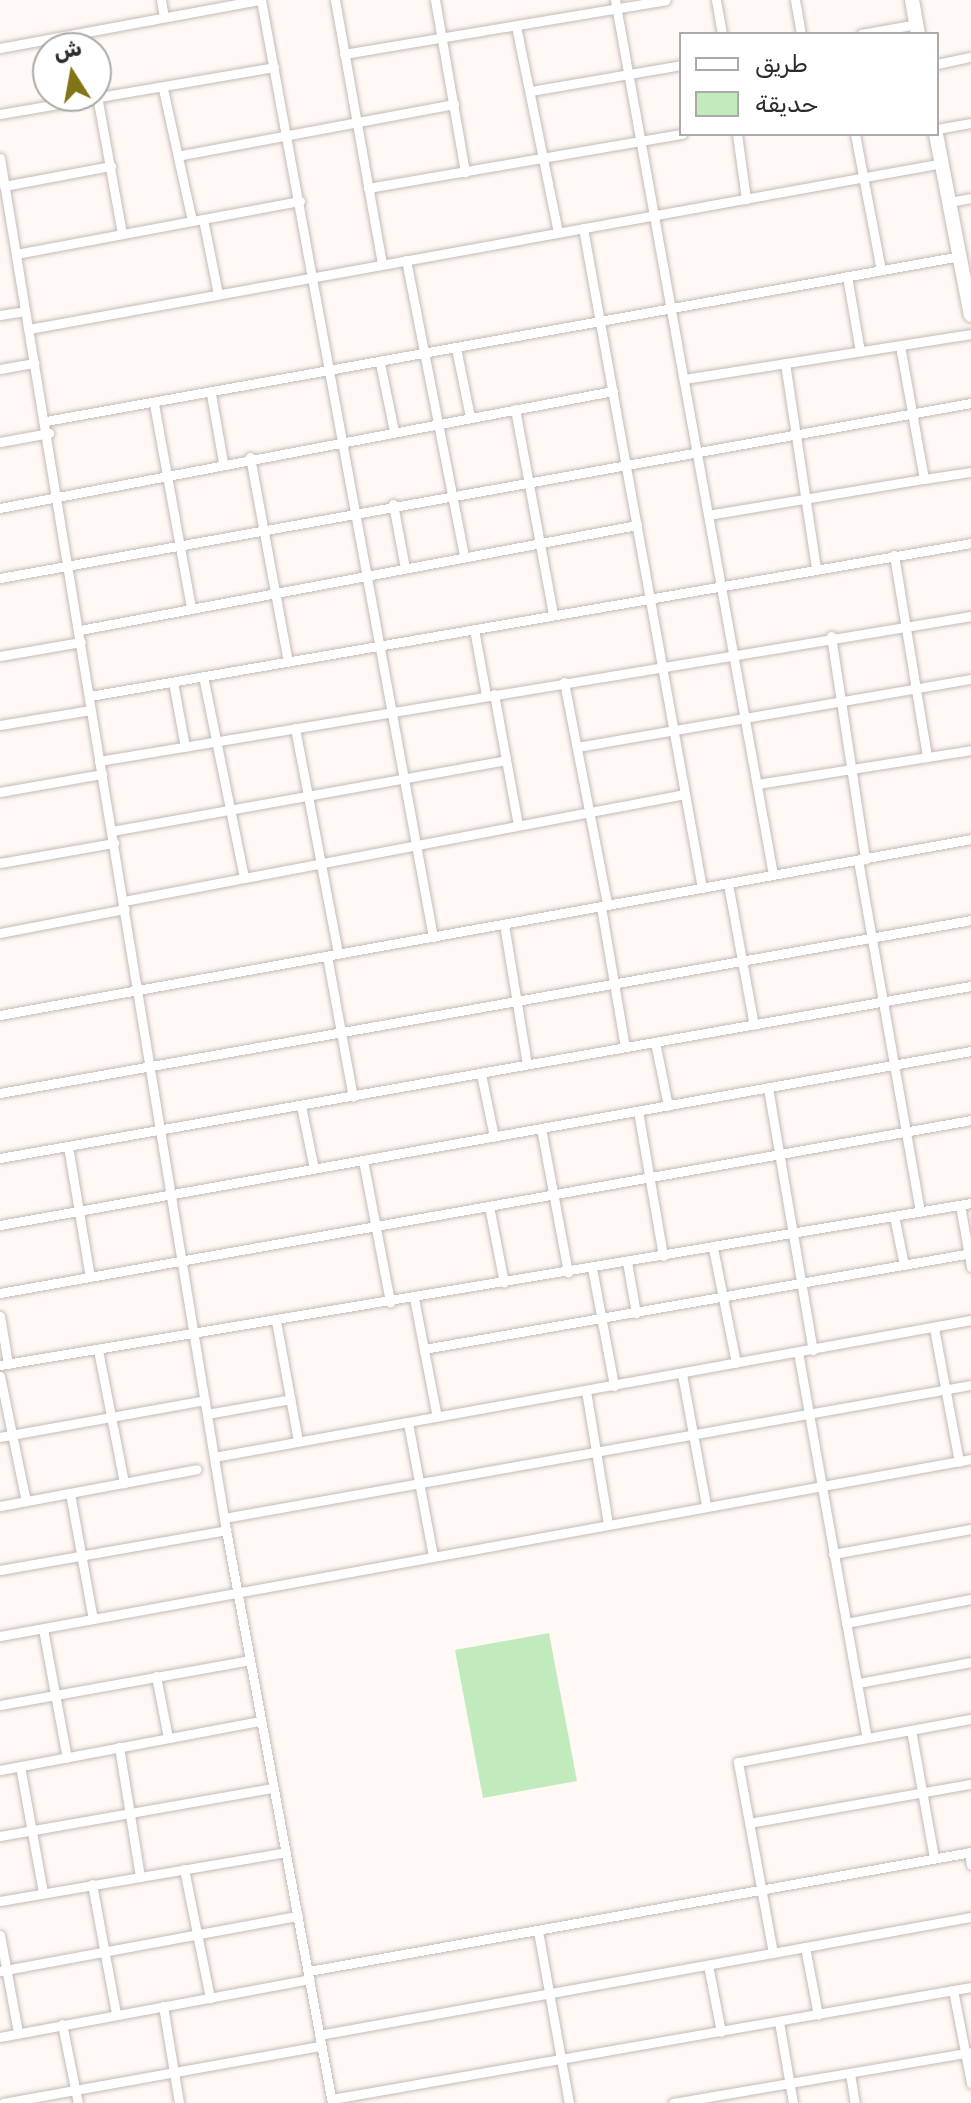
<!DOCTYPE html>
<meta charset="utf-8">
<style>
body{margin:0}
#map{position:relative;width:971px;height:2103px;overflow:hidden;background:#fff8f4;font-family:Rubik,"Noto Sans Arabic",sans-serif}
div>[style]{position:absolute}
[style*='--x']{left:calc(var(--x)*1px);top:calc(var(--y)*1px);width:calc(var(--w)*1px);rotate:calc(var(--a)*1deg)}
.green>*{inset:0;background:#c1ebbd}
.roads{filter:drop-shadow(0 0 2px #c4bbb6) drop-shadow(0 0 2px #c4bbb6)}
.minor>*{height:9px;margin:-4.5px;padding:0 4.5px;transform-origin:4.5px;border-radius:4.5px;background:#fff}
.highway>*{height:14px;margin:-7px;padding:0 7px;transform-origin:7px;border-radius:7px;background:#fff}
span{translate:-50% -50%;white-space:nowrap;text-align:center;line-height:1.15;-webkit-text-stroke:6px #fff;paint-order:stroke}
.legend{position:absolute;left:679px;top:32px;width:260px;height:104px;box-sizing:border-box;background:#fff;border:2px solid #abaaa9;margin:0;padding:10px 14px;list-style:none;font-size:24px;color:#2e2b29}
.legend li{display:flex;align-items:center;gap:16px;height:40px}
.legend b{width:40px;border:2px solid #abaaa9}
.north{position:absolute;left:32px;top:32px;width:80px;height:80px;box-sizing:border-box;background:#fff;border:2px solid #abaaa9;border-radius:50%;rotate:349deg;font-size:22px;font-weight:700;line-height:32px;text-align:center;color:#2e2b29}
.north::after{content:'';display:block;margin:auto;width:28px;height:36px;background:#817416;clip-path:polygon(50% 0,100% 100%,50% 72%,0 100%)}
</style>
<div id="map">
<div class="green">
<i style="clip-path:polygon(549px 1633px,577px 1781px,483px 1798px,455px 1650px)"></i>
</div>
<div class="roads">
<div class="minor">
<i style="--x:161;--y:0;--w:17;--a:80"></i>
<i style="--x:261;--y:0;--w:953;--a:79.6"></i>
<i style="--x:335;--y:0;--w:268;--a:79.9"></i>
<i style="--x:435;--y:0;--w:175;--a:80.1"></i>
<i style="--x:615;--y:0;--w:889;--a:79.76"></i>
<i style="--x:716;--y:0;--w:35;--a:80"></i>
<i style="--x:795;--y:0;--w:35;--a:80"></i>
<i style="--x:516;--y:26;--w:211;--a:78.5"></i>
<i style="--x:83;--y:33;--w:15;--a:79"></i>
<i style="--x:861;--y:34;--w:57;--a:-10.1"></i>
<i style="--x:0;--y:48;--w:262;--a:-10.5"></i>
<i style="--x:344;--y:54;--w:326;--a:-9.5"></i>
<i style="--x:937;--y:64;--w:35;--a:-12"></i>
<i style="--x:163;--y:89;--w:135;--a:77.6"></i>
<i style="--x:531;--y:91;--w:152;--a:-9.8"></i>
<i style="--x:97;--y:96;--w:140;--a:79.7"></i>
<i style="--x:0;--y:114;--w:278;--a:-9.7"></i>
<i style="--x:937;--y:129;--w:35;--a:-10"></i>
<i style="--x:737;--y:134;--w:66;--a:82.1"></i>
<i style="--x:855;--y:134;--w:138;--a:79.2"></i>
<i style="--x:182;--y:155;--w:277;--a:-10.6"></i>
<i style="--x:0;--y:158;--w:1390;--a:80.65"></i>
<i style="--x:226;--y:1530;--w:583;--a:79.52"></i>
<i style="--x:4;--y:186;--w:109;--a:-10.6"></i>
<i style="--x:368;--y:188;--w:319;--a:-9.8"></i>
<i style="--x:949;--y:202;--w:22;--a:-10"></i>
<i style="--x:203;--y:219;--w:76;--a:78.7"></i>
<i style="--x:583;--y:228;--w:671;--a:79.78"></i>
<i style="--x:16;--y:254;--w:289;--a:-10.6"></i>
<i style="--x:406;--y:260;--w:303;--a:78.9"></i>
<i style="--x:847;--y:276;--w:76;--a:80.2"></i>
<i style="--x:0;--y:315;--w:25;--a:-9"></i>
<i style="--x:29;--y:329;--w:928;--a:-10.3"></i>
<i style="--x:456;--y:348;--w:70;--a:78.5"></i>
<i style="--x:380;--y:363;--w:69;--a:78.4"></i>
<i style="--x:785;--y:363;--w:208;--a:81.4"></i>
<i style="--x:0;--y:369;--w:35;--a:-10"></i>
<i style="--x:684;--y:379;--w:291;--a:-8.9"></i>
<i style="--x:211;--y:394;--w:69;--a:80"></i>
<i style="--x:154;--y:404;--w:206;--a:79.7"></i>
<i style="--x:515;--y:409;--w:209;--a:79.5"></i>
<i style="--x:46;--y:421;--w:929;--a:-10.23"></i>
<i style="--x:0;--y:442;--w:50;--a:-10.4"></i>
<i style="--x:250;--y:457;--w:208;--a:79.5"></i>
<i style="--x:924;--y:479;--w:48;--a:-8.5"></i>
<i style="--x:393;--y:504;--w:65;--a:79.4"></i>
<i style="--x:0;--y:508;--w:624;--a:-10.81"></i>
<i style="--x:708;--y:515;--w:219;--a:-9.5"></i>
<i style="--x:924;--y:479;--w:136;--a:-100.2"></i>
<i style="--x:894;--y:555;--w:205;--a:80.7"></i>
<i style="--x:0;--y:578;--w:987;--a:-10.22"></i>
<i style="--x:474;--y:629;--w:67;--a:79.7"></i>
<i style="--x:80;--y:630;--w:567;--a:-10.68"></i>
<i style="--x:831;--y:636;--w:226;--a:81.3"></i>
<i style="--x:0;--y:656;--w:82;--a:-9.8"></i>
<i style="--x:203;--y:676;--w:206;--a:78.5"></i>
<i style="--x:173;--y:682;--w:66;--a:79.5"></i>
<i style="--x:564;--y:682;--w:226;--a:79"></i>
<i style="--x:494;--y:694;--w:133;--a:79.6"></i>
<i style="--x:90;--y:696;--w:894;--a:-9.85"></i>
<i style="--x:0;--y:725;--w:92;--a:-9.4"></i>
<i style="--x:295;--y:728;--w:230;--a:79.2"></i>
<i style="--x:577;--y:747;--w:400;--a:-9.8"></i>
<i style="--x:99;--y:761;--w:884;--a:-9.44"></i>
<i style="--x:757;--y:784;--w:217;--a:-9"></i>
<i style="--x:0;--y:792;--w:104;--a:-10"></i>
<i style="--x:112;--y:831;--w:399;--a:-10.2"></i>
<i style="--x:858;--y:860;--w:357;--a:80"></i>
<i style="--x:0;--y:863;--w:116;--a:-10"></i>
<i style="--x:728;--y:884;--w:143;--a:79.6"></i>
<i style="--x:124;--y:901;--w:571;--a:-10.8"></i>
<i style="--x:601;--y:907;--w:142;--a:80.3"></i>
<i style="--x:504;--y:924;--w:142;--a:80.7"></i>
<i style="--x:0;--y:933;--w:127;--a:-10.9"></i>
<i style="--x:327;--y:956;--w:143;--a:79.6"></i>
<i style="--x:0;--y:1015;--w:987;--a:-10.27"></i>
<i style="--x:655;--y:1042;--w:65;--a:78.5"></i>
<i style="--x:481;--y:1074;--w:64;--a:78.3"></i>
<i style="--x:768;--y:1088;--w:266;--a:80.3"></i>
<i style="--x:0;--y:1093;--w:986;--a:-10.1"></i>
<i style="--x:301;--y:1106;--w:64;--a:78.3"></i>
<i style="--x:638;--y:1111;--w:147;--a:80.2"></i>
<i style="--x:541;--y:1128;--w:147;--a:79.4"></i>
<i style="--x:68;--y:1146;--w:133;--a:80.5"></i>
<i style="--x:0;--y:1158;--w:986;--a:-10.05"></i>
<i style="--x:363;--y:1160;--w:145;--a:79.2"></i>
<i style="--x:960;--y:1205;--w:63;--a:79.9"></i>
<i style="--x:489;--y:1206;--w:78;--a:79"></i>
<i style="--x:894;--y:1216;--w:50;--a:78.5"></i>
<i style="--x:0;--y:1225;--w:986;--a:-10.16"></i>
<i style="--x:713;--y:1248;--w:117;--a:78.7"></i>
<i style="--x:627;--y:1262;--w:52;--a:80"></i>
<i style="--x:592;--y:1268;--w:120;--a:79.4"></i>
<i style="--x:0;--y:1293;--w:986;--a:-10.1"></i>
<i style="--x:414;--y:1298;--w:121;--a:79.1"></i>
<i style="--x:0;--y:1316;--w:49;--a:80.5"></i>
<i style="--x:276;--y:1321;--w:122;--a:79.6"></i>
<i style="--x:934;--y:1328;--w:136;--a:79.4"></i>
<i style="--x:424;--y:1349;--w:555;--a:-9.95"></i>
<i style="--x:98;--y:1350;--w:136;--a:78.9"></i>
<i style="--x:798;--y:1352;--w:392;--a:79.9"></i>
<i style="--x:0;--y:1365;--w:984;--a:-9.47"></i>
<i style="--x:682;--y:1374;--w:133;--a:79.6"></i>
<i style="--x:0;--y:1376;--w:128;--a:78.3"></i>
<i style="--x:586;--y:1391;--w:135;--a:80.6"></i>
<i style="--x:207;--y:1414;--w:85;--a:-10.1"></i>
<i style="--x:408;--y:1423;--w:135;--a:79.4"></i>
<i style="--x:0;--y:1437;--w:208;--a:-10.2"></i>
<i style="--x:214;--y:1457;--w:769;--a:-10.26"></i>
<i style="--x:70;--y:1493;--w:128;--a:79.7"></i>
<i style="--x:0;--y:1506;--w:200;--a:-10.6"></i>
<i style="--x:224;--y:1518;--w:759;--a:-10.1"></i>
<i style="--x:833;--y:1554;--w:140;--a:-10.3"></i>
<i style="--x:0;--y:1570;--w:230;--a:-10"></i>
<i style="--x:846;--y:1623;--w:127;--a:-10.9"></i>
<i style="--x:43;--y:1629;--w:131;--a:79.5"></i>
<i style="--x:0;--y:1636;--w:987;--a:-10.33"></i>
<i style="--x:156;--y:1676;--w:63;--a:79"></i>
<i style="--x:858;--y:1683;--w:115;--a:-10.5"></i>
<i style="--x:0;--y:1705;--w:253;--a:-10.2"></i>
<i style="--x:911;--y:1730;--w:130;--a:79.8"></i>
<i style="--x:119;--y:1747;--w:131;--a:80.8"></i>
<i style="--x:20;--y:1766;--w:129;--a:79.7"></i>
<i style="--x:0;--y:1770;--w:265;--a:-10.7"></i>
<i style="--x:749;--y:1823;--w:225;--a:-10"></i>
<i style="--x:0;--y:1836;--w:277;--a:-10"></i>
<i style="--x:969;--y:1852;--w:13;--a:81"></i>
<i style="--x:184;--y:1869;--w:132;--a:78.6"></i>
<i style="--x:92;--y:1884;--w:132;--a:79.5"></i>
<i style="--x:0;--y:1901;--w:290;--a:-9.7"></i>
<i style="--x:538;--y:1931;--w:175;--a:79.8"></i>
<i style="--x:0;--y:1935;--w:99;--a:79.5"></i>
<i style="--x:805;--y:1947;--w:69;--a:79.2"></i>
<i style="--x:773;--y:1953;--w:194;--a:-100.4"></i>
<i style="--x:738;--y:1762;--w:237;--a:-10.5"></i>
<i style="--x:708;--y:1965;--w:68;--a:79"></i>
<i style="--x:0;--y:1971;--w:303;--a:-10.5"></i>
<i style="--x:309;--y:1971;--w:673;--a:-10.19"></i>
<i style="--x:953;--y:1990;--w:95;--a:79"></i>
<i style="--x:163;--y:2006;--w:98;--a:80.6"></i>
<i style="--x:779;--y:2022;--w:82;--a:80.2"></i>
<i style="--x:62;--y:2024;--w:81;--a:78.6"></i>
<i style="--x:319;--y:2035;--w:663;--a:-10.26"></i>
<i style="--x:0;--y:2037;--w:315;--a:-10.6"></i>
<i style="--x:850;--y:2073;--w:30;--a:81"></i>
<i style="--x:332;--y:2099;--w:649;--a:-9.94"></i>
<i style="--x:3;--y:2103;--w:323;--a:-10.2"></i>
<i style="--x:673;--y:2103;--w:302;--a:-9.7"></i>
</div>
<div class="highway">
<i style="--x:912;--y:0;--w:35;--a:80"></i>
<i style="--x:936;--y:134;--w:184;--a:79.1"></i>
</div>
</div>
<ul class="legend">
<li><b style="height:10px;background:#fff"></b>طريق</li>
<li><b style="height:22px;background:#c1ebbd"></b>حديقة</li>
</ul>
<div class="north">ش</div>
</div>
